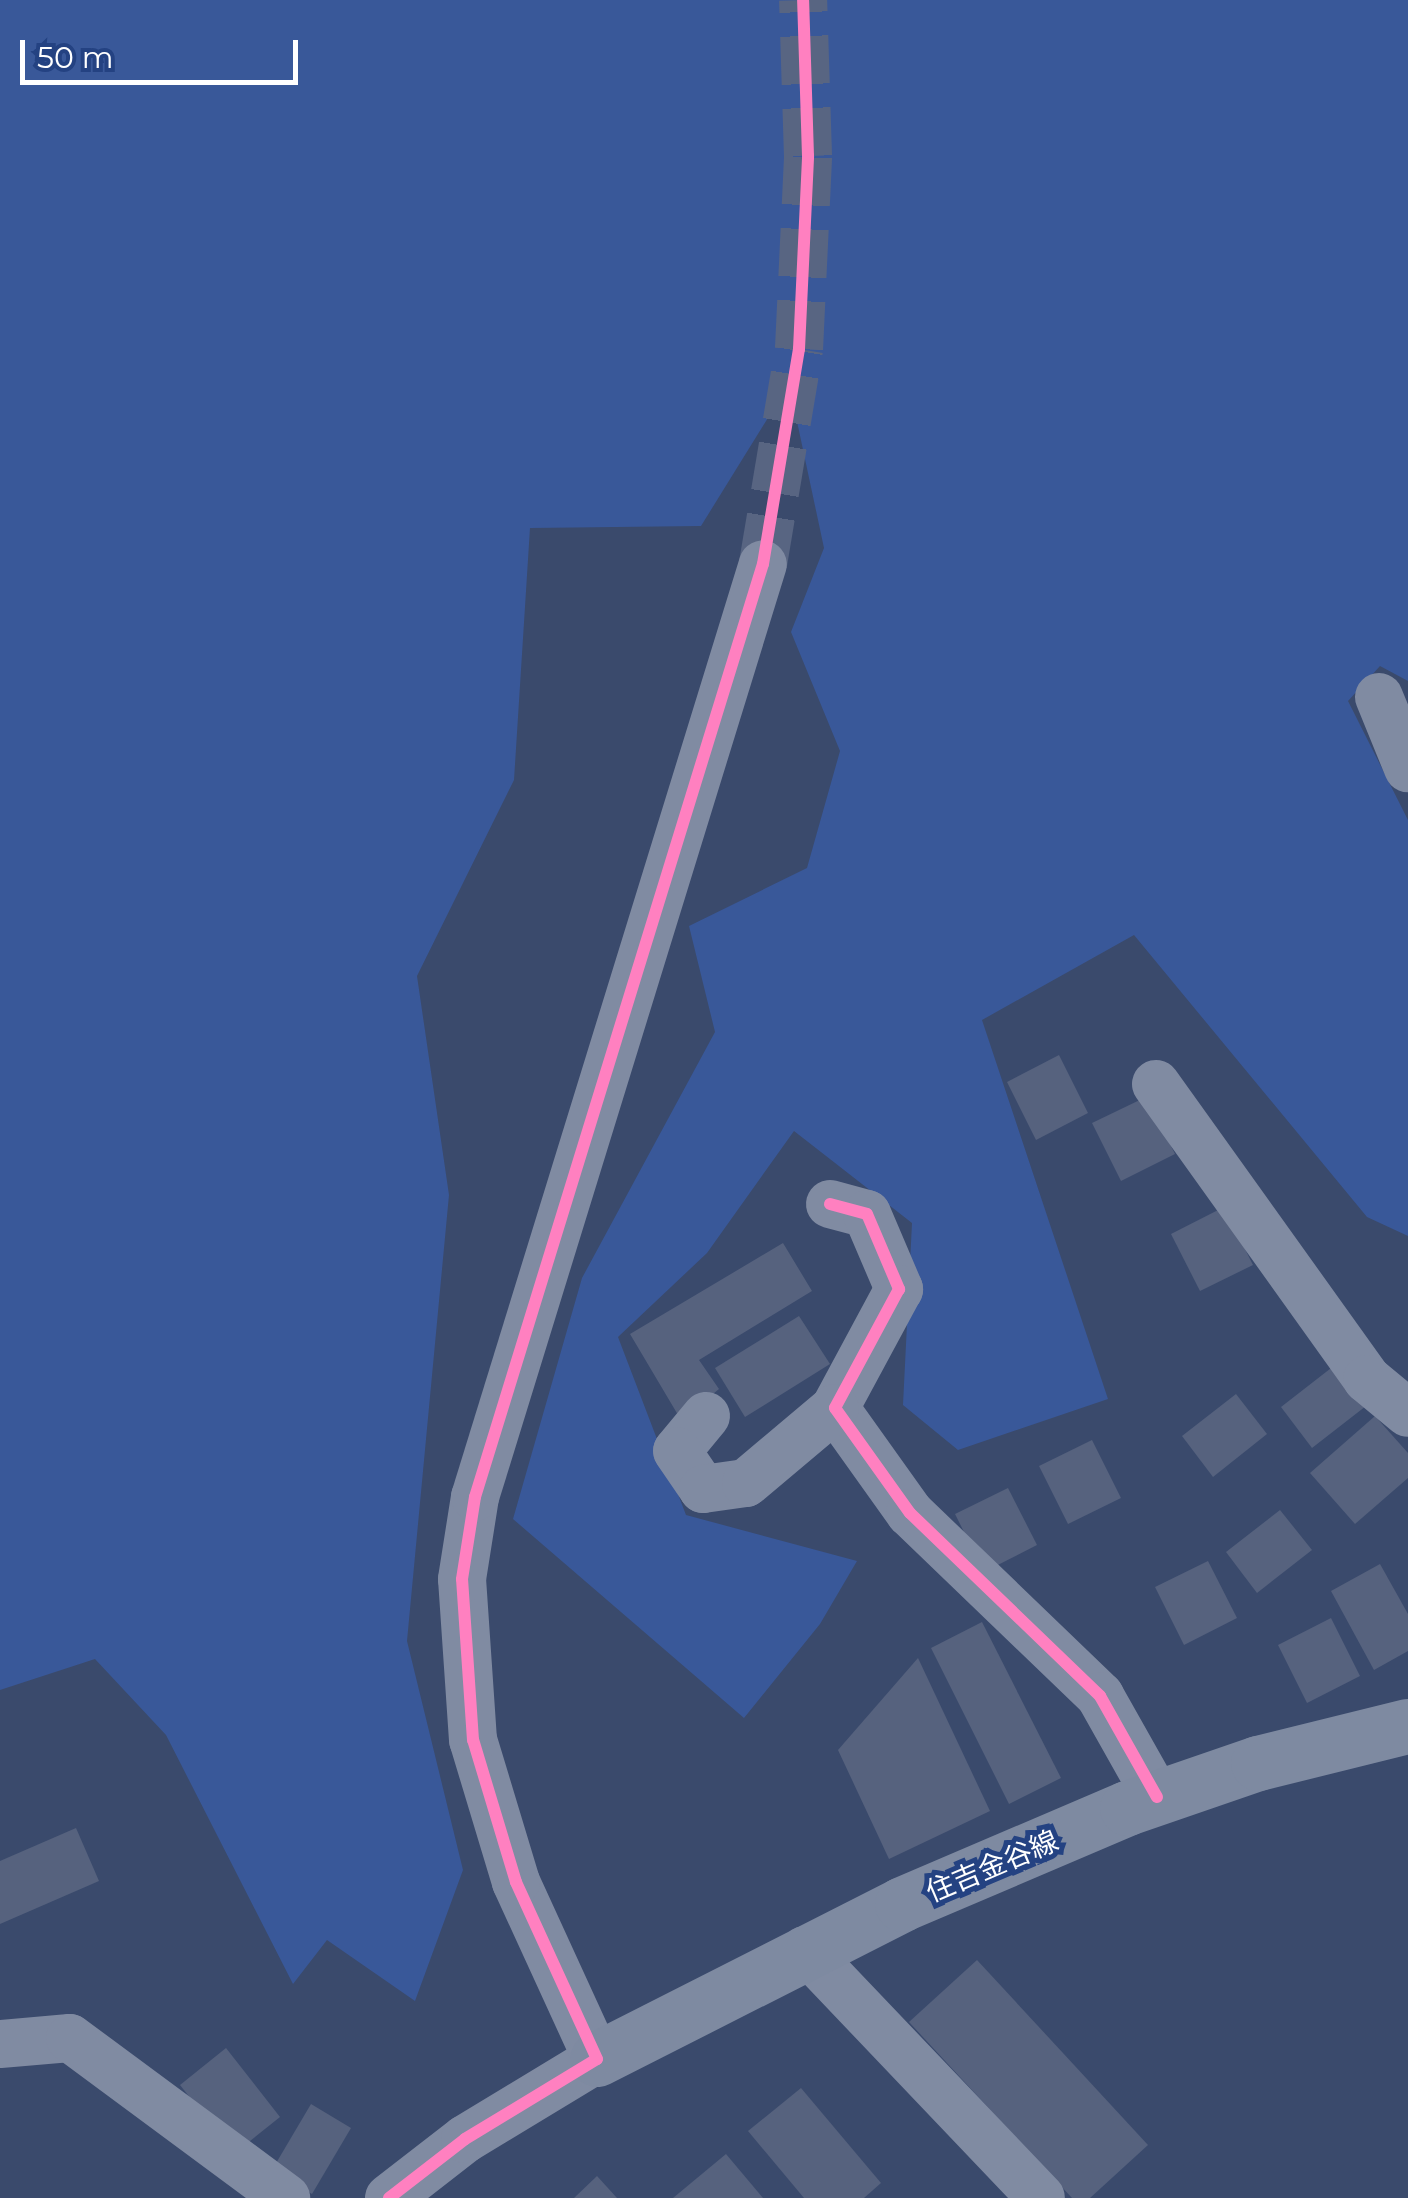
<!DOCTYPE html>
<meta charset="utf-8">
<style>
body{margin:0}
#map{position:relative;width:1408px;height:2198px;overflow:hidden;background:#3a4a6c;font-family:Montserrat,"Noto Sans JP",sans-serif}
div>[style]{position:absolute}
[style*='--x']{left:calc(var(--x)*1px);top:calc(var(--y)*1px);width:calc(var(--w)*1px);rotate:calc(var(--a)*1deg)}
.green>*{inset:0;background:#395899}
.building>*{inset:0;background:#56627e}
.minor-tunnel>*{height:48px;margin-top:-24px;transform-origin:0;background:repeating-linear-gradient(90deg,#586582 0 48px,transparent 0 72px)}
.minor>*{height:48px;margin:-24px;padding:0 24px;transform-origin:24px;border-radius:24px;background:#808ba2}
.major>*{height:55px;margin:-27.5px;padding:0 27.5px;transform-origin:27.5px;border-radius:27.5px;background:#7e8aa1}
.cycleway>*{height:12px;margin:-6px;padding:0 6px;transform-origin:6px;border-radius:6px;background:#ff80c0}
span{translate:-50% -50%;white-space:nowrap;text-align:center;line-height:1.15;-webkit-text-stroke:10px #244282;paint-order:stroke}
.street-label{font-size:28px;color:#fff}
.scale{position:absolute;left:20px;top:40px;width:278px;height:45px;box-sizing:border-box;border:5px solid #fff;border-top:0;padding-left:12px;font-size:30px;line-height:35px;white-space:nowrap;color:#fff;-webkit-text-stroke:8px #244282;paint-order:stroke}
</style>
<div id="map">
<div class="green">
<i style="clip-path:polygon(0 0,1408px 0,1408px 681px,1380px 666px,1348px 701px,1408px 820px,1408px 1236px,1367px 1217px,1134px 935px,982px 1020px,1108px 1399px,958px 1450px,903px 1405px,912px 1223px,794px 1131px,707px 1253px,618px 1337px,686px 1515px,857px 1561px,820px 1624px,744px 1718px,513px 1519px,582px 1278px,715px 1032px,689px 926px,807px 868px,840px 751px,791px 632px,824px 548px,789px 384px,701px 526px,530px 528px,514px 780px,417px 976px,449px 1195px,407px 1641px,463px 1870px,415px 2001px,327px 1940px,293px 1984px,166px 1735px,95px 1659px,0 1690px)"></i>
</div>
<div class="building">
<i style="clip-path:polygon(1059px 1055px,1088px 1113px,1036px 1140px,1007px 1082px)"></i>
<i style="clip-path:polygon(1146px 1097px,1175px 1154px,1121px 1181px,1092px 1123px)"></i>
<i style="clip-path:polygon(1224px 1207px,1253px 1265px,1200px 1291px,1171px 1234px)"></i>
<i style="clip-path:polygon(783px 1243px,812px 1291px,699px 1360px,719px 1389px,681px 1420px,630px 1334px)"></i>
<i style="clip-path:polygon(799px 1316px,830px 1364px,745px 1417px,715px 1368px)"></i>
<i style="clip-path:polygon(1335px 1365px,1366px 1406px,1312px 1448px,1281px 1407px)"></i>
<i style="clip-path:polygon(1236px 1394px,1267px 1434px,1213px 1477px,1182px 1436px)"></i>
<i style="clip-path:polygon(1375px 1416px,1408px 1453px,1408px 1478px,1355px 1524px,1310px 1473px)"></i>
<i style="clip-path:polygon(1092px 1440px,1121px 1498px,1068px 1524px,1039px 1466px)"></i>
<i style="clip-path:polygon(1008px 1488px,1037px 1545px,984px 1572px,955px 1514px)"></i>
<i style="clip-path:polygon(1280px 1510px,1312px 1550px,1257px 1593px,1226px 1552px)"></i>
<i style="clip-path:polygon(1208px 1561px,1237px 1618px,1184px 1645px,1155px 1587px)"></i>
<i style="clip-path:polygon(1380px 1564px,1408px 1614px,1408px 1651px,1374px 1670px,1331px 1591px)"></i>
<i style="clip-path:polygon(1331px 1618px,1360px 1676px,1307px 1703px,1278px 1645px)"></i>
<i style="clip-path:polygon(982px 1622px,1061px 1778px,1009px 1804px,931px 1648px)"></i>
<i style="clip-path:polygon(918px 1658px,990px 1811px,889px 1859px,838px 1750px)"></i>
<i style="clip-path:polygon(76px 1828px,99px 1881px,0 1924px,0 1861px)"></i>
<i style="clip-path:polygon(977px 1960px,1148px 2145px,1090px 2198px,1072px 2198px,909px 2022px)"></i>
<i style="clip-path:polygon(226px 2048px,280px 2117px,240px 2149px,217px 2132px,180px 2085px)"></i>
<i style="clip-path:polygon(801px 2088px,881px 2183px,864px 2198px,804px 2198px,748px 2131px)"></i>
<i style="clip-path:polygon(311px 2104px,351px 2128px,312px 2194px,272px 2170px)"></i>
<i style="clip-path:polygon(726px 2154px,763px 2198px,673px 2198px)"></i>
<i style="clip-path:polygon(597px 2176px,617px 2198px,574px 2198px)"></i>
</div>
<div class="minor-tunnel">
<i style="--x:763;--y:564;--w:218;--a:-80.5"></i>
<i style="--x:799;--y:349;--w:193;--a:-87.3"></i>
<i style="--x:808;--y:156;--w:156;--a:-91.8"></i>
</div>
<div class="minor">
<i style="--x:1379;--y:697;--w:77;--a:67.8"></i>
<i style="--x:1156;--y:1084;--w:363;--a:54.4"></i>
<i style="--x:1367;--y:1379;--w:53;--a:39.7"></i>
<i style="--x:830;--y:1204;--w:38;--a:15"></i>
<i style="--x:867;--y:1214;--w:82;--a:66.9"></i>
<i style="--x:899;--y:1289;--w:135;--a:118.3"></i>
<i style="--x:835;--y:1408;--w:129;--a:54.5"></i>
<i style="--x:910;--y:1513;--w:264;--a:43.9"></i>
<i style="--x:1100;--y:1696;--w:116;--a:60.6"></i>
<i style="--x:706;--y:1416;--w:45;--a:129.6"></i>
<i style="--x:677;--y:1451;--w:46;--a:55.6"></i>
<i style="--x:703;--y:1489;--w:43;--a:-7.9"></i>
<i style="--x:746;--y:1483;--w:116;--a:-40.1"></i>
<i style="--x:805;--y:1950;--w:342;--a:46.4"></i>
<i style="--x:0;--y:2044;--w:70;--a:-4.9"></i>
<i style="--x:70;--y:2038;--w:269;--a:36.5"></i>
<i style="--x:389;--y:2198;--w:96;--a:-37.8"></i>
<i style="--x:465;--y:2139;--w:154;--a:-31.2"></i>
<i style="--x:597;--y:2059;--w:195;--a:-114.6"></i>
<i style="--x:516;--y:1882;--w:148;--a:-106.8"></i>
<i style="--x:473;--y:1740;--w:161;--a:-93.9"></i>
<i style="--x:462;--y:1579;--w:83;--a:-81"></i>
<i style="--x:475;--y:1497;--w:976;--a:-72.85"></i>
</div>
<div class="major">
<i style="--x:597;--y:2059;--w:342;--a:-26.9"></i>
<i style="--x:902;--y:1904;--w:245;--a:-23.1"></i>
<i style="--x:1127;--y:1808;--w:139;--a:-19"></i>
<i style="--x:1258;--y:1763;--w:154;--a:-13.9"></i>
</div>
<div class="cycleway">
<i style="--x:830;--y:1204;--w:38;--a:15"></i>
<i style="--x:867;--y:1214;--w:82;--a:66.9"></i>
<i style="--x:899;--y:1289;--w:135;--a:118.3"></i>
<i style="--x:835;--y:1408;--w:129;--a:54.5"></i>
<i style="--x:910;--y:1513;--w:264;--a:43.9"></i>
<i style="--x:1100;--y:1696;--w:116;--a:60.6"></i>
<i style="--x:389;--y:2198;--w:96;--a:-37.8"></i>
<i style="--x:465;--y:2139;--w:154;--a:-31.2"></i>
<i style="--x:597;--y:2059;--w:195;--a:-114.6"></i>
<i style="--x:516;--y:1882;--w:148;--a:-106.8"></i>
<i style="--x:473;--y:1740;--w:161;--a:-93.9"></i>
<i style="--x:462;--y:1579;--w:83;--a:-81"></i>
<i style="--x:475;--y:1497;--w:976;--a:-72.85"></i>
<i style="--x:763;--y:564;--w:218;--a:-80.5"></i>
<i style="--x:799;--y:349;--w:193;--a:-87.3"></i>
<i style="--x:808;--y:156;--w:156;--a:-91.8"></i>
</div>
<div class="street-label">
<span style="left:992px;top:1866px;rotate:-23deg">住吉金谷線</span>
</div>
<div class="scale">50 m</div>
</div>
